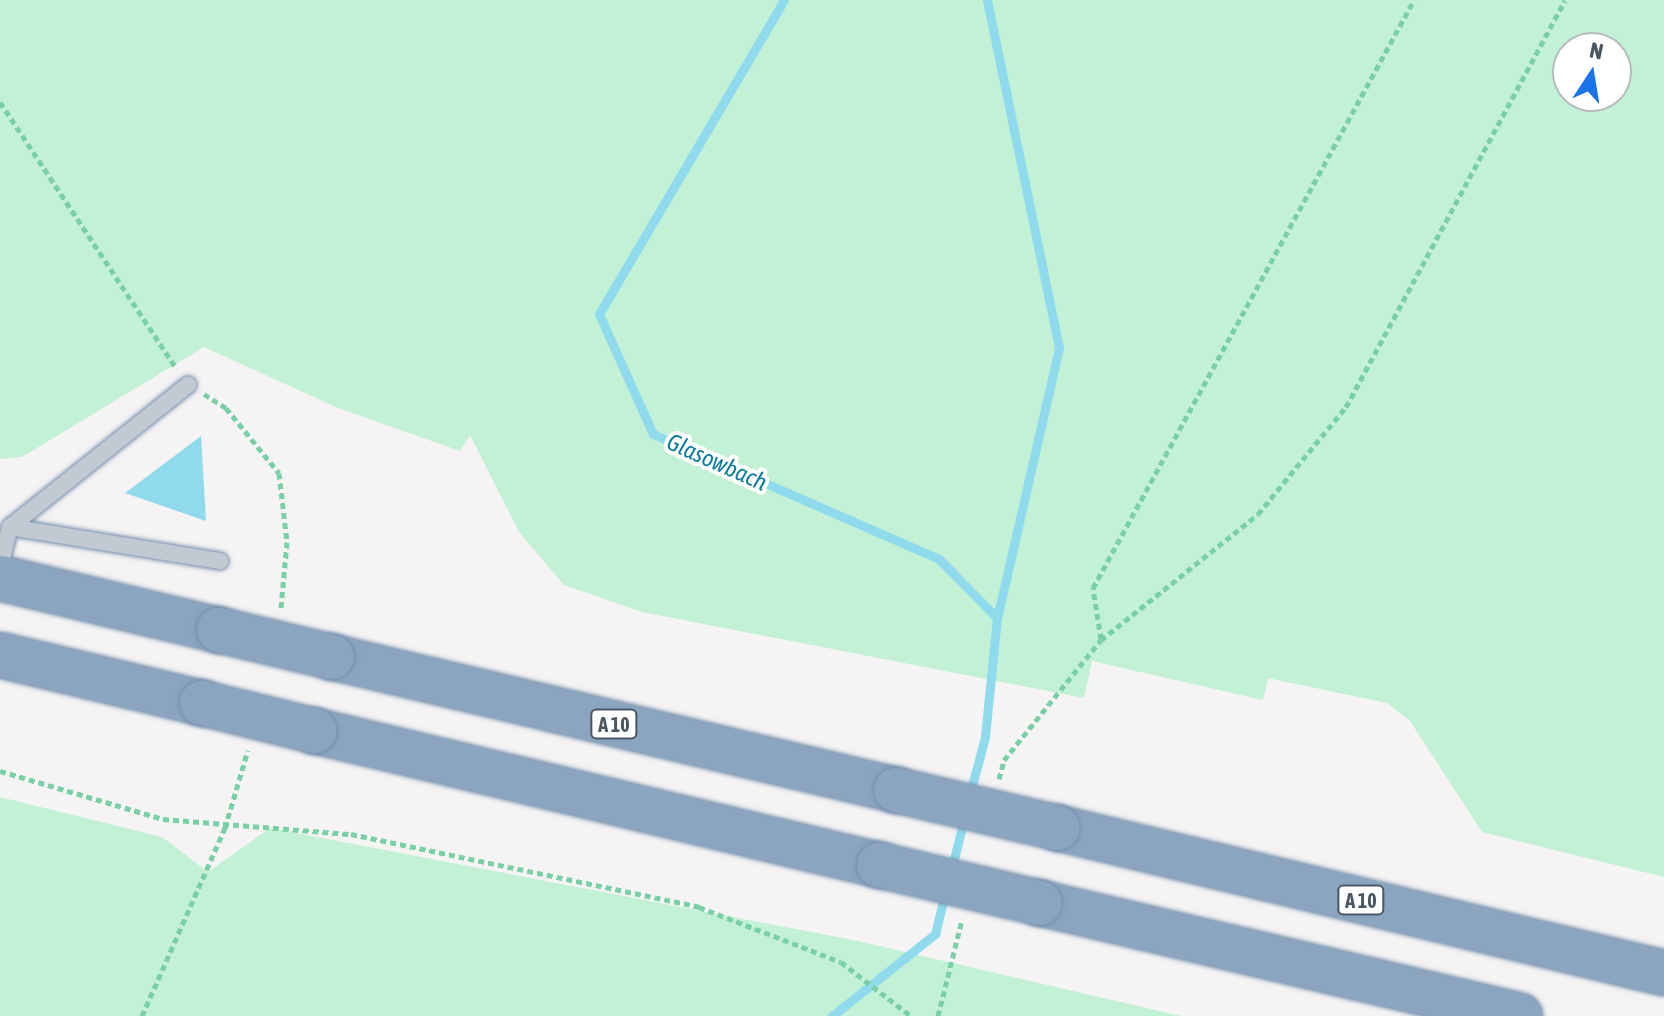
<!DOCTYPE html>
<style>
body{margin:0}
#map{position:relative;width:1664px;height:1016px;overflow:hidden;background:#f5f3f3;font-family:"Asap Condensed",sans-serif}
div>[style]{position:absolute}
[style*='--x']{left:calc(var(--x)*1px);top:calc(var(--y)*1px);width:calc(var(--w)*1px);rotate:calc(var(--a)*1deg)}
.green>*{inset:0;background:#c3f1d5}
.water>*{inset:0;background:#90daee}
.stream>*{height:9px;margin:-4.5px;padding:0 4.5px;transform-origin:4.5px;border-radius:4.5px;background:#90daee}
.path>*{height:5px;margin-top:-2.5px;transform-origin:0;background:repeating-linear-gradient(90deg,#7ad0a6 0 6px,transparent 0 10px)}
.roads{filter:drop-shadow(0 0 2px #7690ad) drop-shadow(0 0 2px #7690ad)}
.lane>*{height:16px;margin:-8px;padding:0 8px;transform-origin:8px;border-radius:8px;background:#c1cad2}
.highway>*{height:44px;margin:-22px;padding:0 22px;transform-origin:22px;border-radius:22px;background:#8ba5c1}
.bridges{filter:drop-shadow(0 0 2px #7690ad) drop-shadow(0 0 2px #7690ad)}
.highway-bridge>*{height:44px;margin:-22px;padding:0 22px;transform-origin:22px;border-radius:22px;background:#8ba5c1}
span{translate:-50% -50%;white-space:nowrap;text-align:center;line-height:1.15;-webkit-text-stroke:8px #fff;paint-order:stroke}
.shield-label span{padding:2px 6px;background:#fff;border:2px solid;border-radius:6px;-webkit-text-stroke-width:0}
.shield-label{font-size:20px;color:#4a5661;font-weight:700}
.water-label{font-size:24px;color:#0c7c9b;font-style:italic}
.north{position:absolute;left:1552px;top:32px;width:80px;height:80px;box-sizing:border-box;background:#fff;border:2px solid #b7bbc0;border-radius:50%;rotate:12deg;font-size:22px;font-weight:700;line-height:32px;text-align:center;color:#4a5661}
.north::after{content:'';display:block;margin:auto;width:28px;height:36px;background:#1a73e8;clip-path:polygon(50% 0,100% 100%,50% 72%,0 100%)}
</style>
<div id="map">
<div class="green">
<i style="clip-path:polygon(evenodd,0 0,1664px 0,1664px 877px,1482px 832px,1410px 721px,1387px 703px,1268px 678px,1263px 700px,1092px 661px,1084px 698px,642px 612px,564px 585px,519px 532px,470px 435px,460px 451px,338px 408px,204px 347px,22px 457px,0 459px,0 0,1568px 48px,1616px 48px,1616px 96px,1568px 96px,1568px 48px)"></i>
<i style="clip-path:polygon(0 797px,162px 837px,208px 872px,270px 828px,858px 941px,1181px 1016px,0 1016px)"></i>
</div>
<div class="water">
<i style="clip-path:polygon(201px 436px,206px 521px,125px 493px)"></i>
</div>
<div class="stream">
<i style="--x:784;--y:0;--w:364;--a:120.5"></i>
<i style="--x:599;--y:314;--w:132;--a:65.8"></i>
<i style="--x:653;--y:434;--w:312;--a:23.6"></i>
<i style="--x:939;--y:559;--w:83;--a:45.5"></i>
<i style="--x:997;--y:618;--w:120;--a:95.8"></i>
<i style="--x:985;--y:737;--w:62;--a:104.9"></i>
<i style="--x:987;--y:0;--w:355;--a:78.3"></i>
<i style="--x:1059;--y:348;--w:277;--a:102.9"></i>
<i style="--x:951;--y:871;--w:54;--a:-76"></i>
<i style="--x:832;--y:1016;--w:132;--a:-38.5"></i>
<i style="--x:935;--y:934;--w:42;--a:-76.3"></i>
</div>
<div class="path">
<i style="--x:0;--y:102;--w:320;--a:56.5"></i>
<i style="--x:204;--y:394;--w:26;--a:32"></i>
<i style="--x:226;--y:408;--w:84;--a:50.8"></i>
<i style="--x:279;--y:473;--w:69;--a:83.4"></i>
<i style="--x:287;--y:542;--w:66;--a:95.2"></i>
<i style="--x:1101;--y:639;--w:52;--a:-98.9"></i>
<i style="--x:1093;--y:588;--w:670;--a:-61.37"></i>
<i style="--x:0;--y:771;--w:170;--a:16.4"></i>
<i style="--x:163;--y:819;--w:189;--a:4.6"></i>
<i style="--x:351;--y:834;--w:356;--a:11.8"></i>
<i style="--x:699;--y:907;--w:152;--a:21.2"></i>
<i style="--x:841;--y:962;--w:88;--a:37.6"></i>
<i style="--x:999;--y:779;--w:20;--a:-75"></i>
<i style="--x:1004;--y:760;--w:154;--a:-51.1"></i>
<i style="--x:1101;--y:640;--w:201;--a:-38.7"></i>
<i style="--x:1258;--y:514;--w:139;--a:-50.6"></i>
<i style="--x:1346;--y:407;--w:462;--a:-61.7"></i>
<i style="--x:142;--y:1016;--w:206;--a:-66.2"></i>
<i style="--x:225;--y:828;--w:81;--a:-73.6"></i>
<i style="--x:938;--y:1016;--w:99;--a:-76"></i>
</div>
<div class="roads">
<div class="lane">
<i style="--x:10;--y:527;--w:213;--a:9.2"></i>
<i style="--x:0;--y:566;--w:40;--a:-75.6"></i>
<i style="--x:10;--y:527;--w:228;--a:-38.6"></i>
</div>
<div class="highway">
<i style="--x:0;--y:578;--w:225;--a:13.4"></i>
<i style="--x:0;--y:655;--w:208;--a:13.4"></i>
<i style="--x:332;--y:657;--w:579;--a:13.27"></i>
<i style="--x:315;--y:731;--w:580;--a:13.37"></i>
<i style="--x:1058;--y:828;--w:623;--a:13.46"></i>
<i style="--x:1040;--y:903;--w:493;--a:13.2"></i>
</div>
</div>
<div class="bridges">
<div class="highway-bridge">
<i style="--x:219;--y:630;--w:116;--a:13.4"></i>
<i style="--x:202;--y:703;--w:116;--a:13.9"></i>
<i style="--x:896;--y:790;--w:166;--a:13.2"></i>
<i style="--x:879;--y:865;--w:165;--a:13.3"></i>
</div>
</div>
<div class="shield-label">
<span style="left:614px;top:724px">A 10</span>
<span style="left:1361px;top:900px">A 10</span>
</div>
<div class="water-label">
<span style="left:717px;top:462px;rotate:24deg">Glasowbach</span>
</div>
<div class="north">N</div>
</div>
